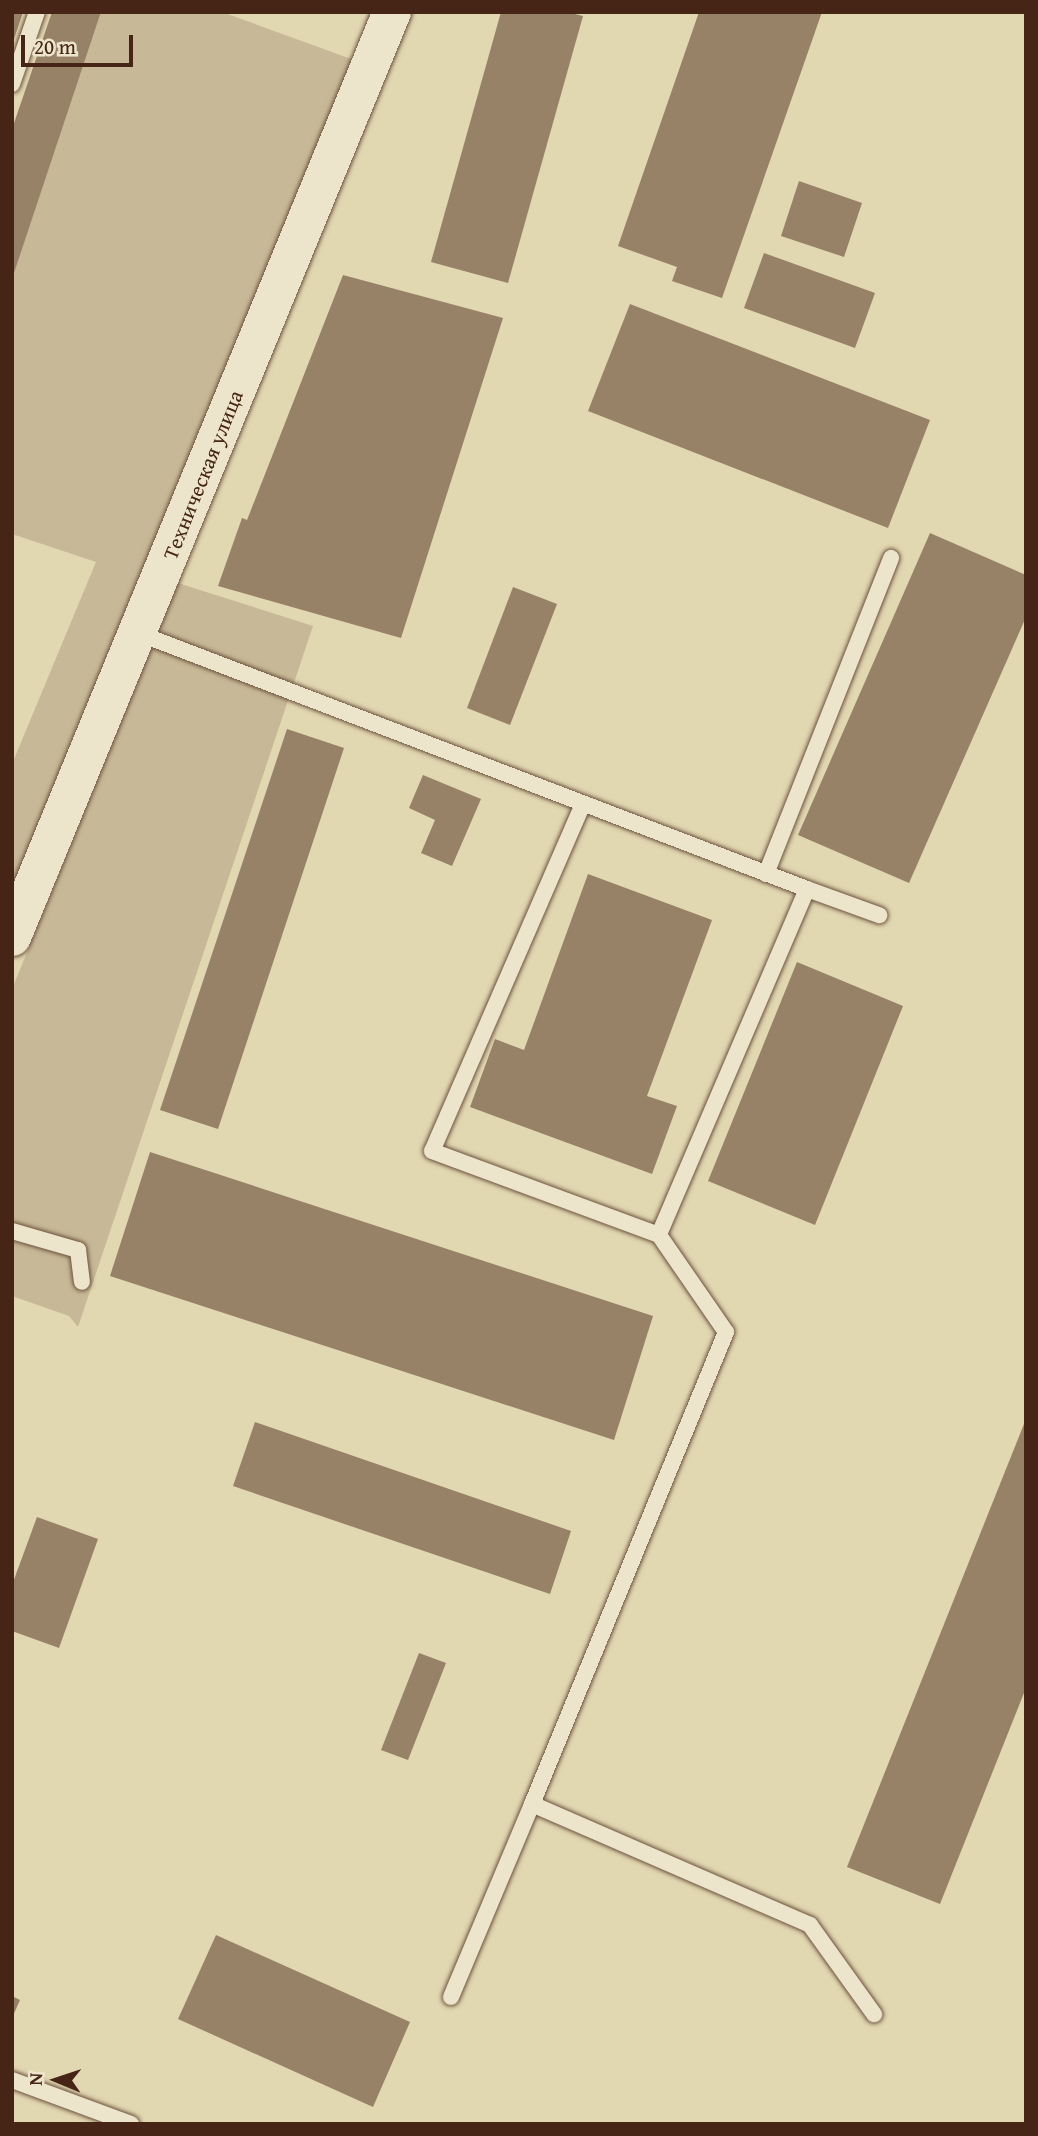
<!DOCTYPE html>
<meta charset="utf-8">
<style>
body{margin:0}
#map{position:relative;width:1038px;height:2136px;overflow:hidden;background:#e1d7b1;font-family:"Gentium Book Plus",serif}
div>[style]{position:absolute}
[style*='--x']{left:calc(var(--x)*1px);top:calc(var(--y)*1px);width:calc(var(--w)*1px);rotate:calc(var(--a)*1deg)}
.green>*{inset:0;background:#c7b997}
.building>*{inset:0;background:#978267}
.roads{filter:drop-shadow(0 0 2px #6d523d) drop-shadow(0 0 2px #6d523d)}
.lane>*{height:16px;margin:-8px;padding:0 8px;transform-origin:8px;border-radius:8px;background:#ece5cc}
.secondary>*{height:38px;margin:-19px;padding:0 19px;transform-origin:19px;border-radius:19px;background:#ece5cc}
span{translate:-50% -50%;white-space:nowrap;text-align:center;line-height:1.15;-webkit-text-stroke:5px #ece5cc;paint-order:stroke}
.street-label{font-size:21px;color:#462516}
.frame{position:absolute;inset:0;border:14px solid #462516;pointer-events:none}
.north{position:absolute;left:21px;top:2045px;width:70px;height:70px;-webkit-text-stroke:5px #ece5cc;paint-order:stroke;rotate:272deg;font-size:19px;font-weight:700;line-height:28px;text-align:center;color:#462516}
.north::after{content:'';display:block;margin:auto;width:24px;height:32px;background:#462516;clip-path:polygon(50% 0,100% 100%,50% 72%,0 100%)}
.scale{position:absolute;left:21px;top:35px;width:112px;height:32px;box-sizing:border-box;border:4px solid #462516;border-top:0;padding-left:9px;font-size:21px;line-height:24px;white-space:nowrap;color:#462516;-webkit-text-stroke:5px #ece5cc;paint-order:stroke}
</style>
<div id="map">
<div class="green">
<i style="clip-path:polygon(101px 12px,222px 12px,354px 60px,12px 890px,12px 764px,96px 562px,12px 534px,12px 278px)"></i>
<i style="clip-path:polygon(178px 583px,313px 626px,78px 1327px,69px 1316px,12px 1296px,12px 989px)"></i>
</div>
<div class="building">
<i style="clip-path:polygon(12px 12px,23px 12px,13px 42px,12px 41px)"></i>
<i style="clip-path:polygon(52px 12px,101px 12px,13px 276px,12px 129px)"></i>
<i style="clip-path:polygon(501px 12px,567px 12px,583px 16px,508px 283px,431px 262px)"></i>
<i style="clip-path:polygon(699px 12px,822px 12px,722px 298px,672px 281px,677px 267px,618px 246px)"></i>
<i style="clip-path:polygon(799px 181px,862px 203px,844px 257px,781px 236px)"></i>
<i style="clip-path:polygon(764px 253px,875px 293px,855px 348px,744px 308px)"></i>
<i style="clip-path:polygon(343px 275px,503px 318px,401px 638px,218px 586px,242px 518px,247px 520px)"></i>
<i style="clip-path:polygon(630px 304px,930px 420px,888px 528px,588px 411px)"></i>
<i style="clip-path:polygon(930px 533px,1026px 575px,1026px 617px,909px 883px,798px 835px)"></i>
<i style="clip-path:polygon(513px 587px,557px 604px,510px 725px,467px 708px)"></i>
<i style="clip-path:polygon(287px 729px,344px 748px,218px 1129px,160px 1110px)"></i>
<i style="clip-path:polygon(423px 775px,481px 799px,452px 866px,421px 853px,435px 820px,409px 808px)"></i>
<i style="clip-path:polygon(588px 874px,712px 920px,647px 1096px,677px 1106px,652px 1174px,470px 1107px,495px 1039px,524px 1050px)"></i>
<i style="clip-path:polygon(797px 962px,903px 1006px,815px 1225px,708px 1181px)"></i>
<i style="clip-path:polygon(150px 1152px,653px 1316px,614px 1440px,110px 1276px)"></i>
<i style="clip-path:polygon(1026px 1419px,1026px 1688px,940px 1904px,847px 1867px)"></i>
<i style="clip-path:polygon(255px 1422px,571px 1531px,550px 1594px,233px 1486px)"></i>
<i style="clip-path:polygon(37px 1517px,98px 1539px,59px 1648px,12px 1631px,12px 1585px)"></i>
<i style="clip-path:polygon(419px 1653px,446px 1663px,408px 1760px,381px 1750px)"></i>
<i style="clip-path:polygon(216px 1935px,410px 2022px,373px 2107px,178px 2019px)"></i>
<i style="clip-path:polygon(12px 1996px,20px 2000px,12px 2018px)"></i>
</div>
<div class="roads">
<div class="lane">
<i style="--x:12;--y:84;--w:76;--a:-70.9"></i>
<i style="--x:138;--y:633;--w:716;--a:20.94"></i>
<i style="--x:807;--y:889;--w:376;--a:113.2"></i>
<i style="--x:659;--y:1235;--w:118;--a:55.4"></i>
<i style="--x:726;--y:1332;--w:510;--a:112.34"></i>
<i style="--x:583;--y:804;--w:378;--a:113.5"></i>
<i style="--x:432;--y:1151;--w:242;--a:20.3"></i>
<i style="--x:766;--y:874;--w:340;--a:-68.4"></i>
<i style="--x:807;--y:889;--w:77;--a:19.9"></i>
<i style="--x:12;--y:1231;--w:69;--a:16.1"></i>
<i style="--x:78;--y:1250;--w:32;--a:83"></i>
<i style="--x:451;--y:1997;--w:209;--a:-67.2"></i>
<i style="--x:532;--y:1804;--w:303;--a:23.5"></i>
<i style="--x:810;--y:1925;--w:110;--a:54.3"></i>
<i style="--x:12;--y:2080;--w:127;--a:20.3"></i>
</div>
<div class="secondary">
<i style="--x:12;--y:937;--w:1000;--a:-67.67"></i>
</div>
</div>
<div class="street-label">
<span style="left:203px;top:475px;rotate:-68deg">Техническая улица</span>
</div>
<div class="frame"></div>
<div class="north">N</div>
<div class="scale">20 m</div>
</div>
